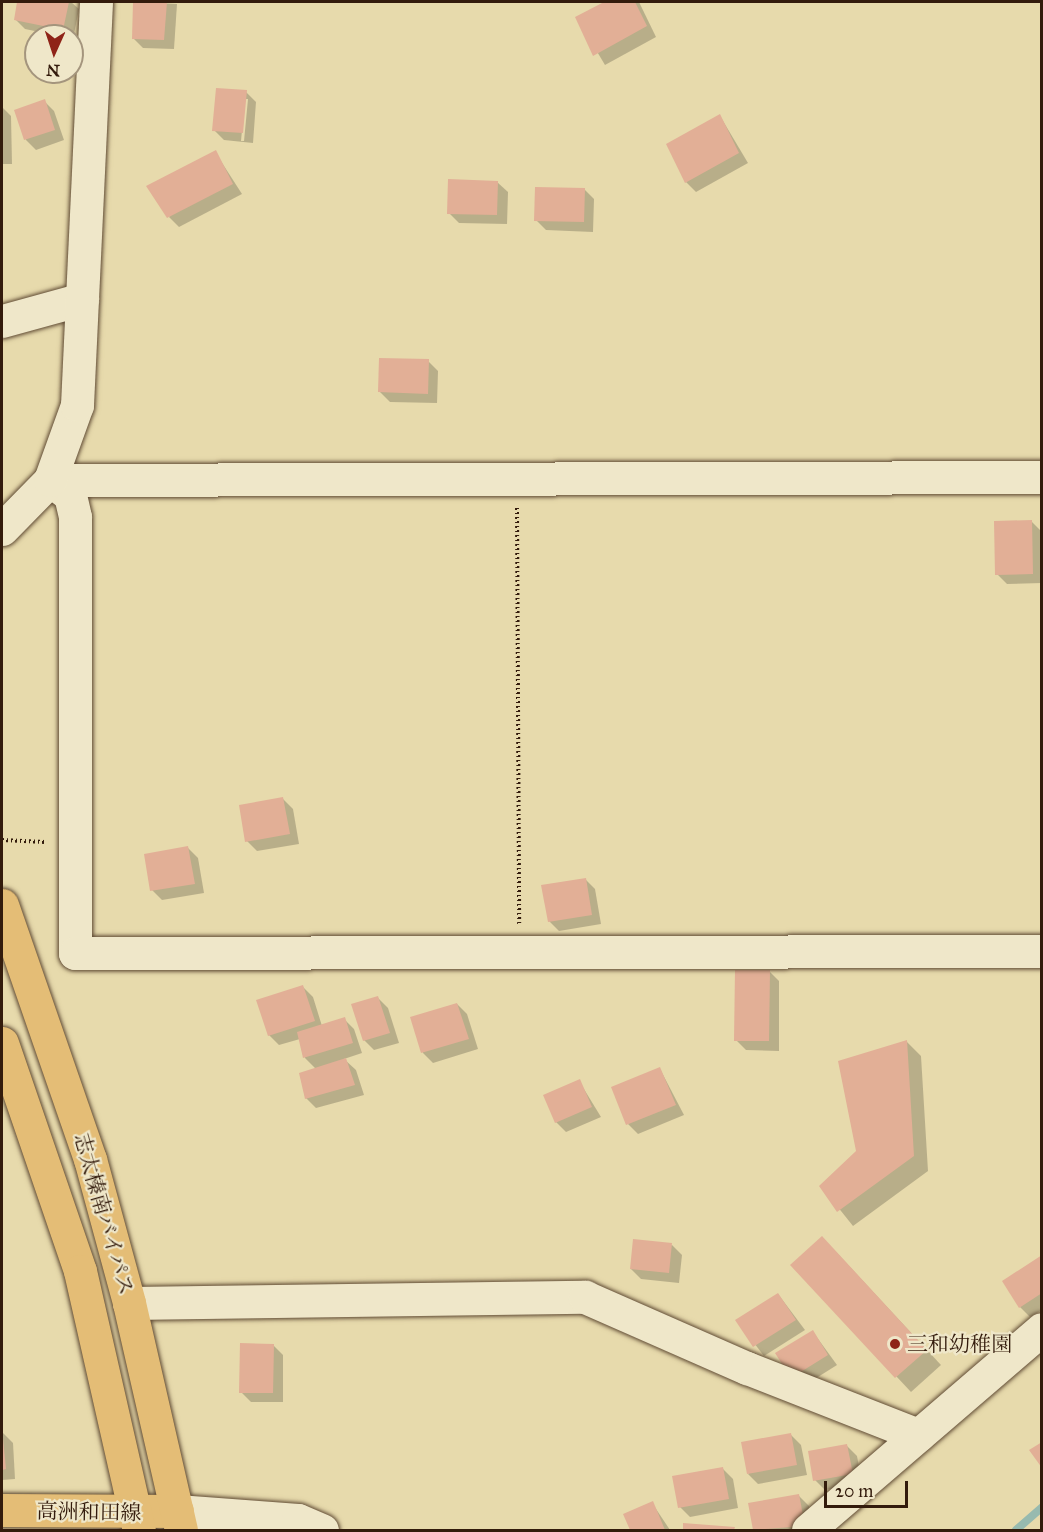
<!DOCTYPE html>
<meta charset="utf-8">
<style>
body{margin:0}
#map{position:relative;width:1043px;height:1532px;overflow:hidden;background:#e7daac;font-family:"IM FELL Great Primer","Noto Serif JP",serif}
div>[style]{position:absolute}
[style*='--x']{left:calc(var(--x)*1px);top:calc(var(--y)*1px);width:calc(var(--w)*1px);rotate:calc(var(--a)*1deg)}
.shadow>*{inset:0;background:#0003}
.stream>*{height:8px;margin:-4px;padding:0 4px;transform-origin:4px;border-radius:4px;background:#97baaf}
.building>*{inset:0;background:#e2af96}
.path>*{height:4px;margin-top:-2px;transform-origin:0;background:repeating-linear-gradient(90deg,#331b0c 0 1.5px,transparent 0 4.5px)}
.roads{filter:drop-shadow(0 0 2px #604b34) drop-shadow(0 0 2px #604b34)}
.minor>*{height:33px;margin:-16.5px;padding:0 16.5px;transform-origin:16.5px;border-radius:16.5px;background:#efe7c9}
.major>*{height:33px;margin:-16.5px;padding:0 16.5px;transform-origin:16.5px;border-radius:16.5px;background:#e4bd76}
.highway>*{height:33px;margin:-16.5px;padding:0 16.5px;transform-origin:16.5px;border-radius:16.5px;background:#e4bd76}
.dots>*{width:16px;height:16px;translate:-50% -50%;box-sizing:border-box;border:3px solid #efe7c9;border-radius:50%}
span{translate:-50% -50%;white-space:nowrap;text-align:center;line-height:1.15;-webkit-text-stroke:4.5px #efe7c9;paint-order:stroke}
.street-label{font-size:21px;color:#331b0c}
.poi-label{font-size:21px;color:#331b0c}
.left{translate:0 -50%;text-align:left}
.frame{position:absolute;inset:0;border:3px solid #331b0c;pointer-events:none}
.north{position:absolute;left:24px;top:24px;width:60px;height:60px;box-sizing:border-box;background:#efe7c9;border:2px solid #a4957d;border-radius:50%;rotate:183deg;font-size:16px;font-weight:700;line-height:24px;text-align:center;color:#331b0c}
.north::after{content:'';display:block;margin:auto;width:21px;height:27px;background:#8f2418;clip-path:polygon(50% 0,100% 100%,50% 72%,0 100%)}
.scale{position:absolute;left:824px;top:1481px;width:84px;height:27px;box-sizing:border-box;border:3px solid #331b0c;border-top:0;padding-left:8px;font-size:18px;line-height:21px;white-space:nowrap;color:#331b0c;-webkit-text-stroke:4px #efe7c9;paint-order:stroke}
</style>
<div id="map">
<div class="shadow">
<i style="clip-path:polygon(19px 2px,71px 2px,79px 9px,73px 39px,25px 29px,15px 19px)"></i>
<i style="clip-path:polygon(134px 2px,177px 4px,174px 49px,143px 48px,133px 38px)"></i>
<i style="clip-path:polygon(607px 2px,639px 2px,656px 37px,605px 65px,577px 18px)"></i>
<i style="clip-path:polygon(evenodd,246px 92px,256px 102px,253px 143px,224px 140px,214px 130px,246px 92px,245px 99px,248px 99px,244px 141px,241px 141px,245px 99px)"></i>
<i style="clip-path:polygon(44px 101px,54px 111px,64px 140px,36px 150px,26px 140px,16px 111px)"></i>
<i style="clip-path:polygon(2px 107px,11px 116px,12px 164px,2px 164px)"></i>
<i style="clip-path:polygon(720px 116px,748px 163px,696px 192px,686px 182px)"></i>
<i style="clip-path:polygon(215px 152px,242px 194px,179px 227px,169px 217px)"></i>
<i style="clip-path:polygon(497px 182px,508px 192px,507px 224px,459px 223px,449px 213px)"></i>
<i style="clip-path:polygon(584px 189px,594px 199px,593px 232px,546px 230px,536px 220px)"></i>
<i style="clip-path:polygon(428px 361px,438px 371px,437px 403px,390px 402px,380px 392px)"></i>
<i style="clip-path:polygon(1031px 521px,1041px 531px,1042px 583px,1007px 584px,997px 574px)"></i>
<i style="clip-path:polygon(283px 799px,293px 809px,299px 844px,257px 851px,247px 841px)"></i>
<i style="clip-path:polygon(188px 848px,198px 858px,204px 893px,162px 900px,152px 890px)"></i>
<i style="clip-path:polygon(585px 879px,595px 889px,601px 924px,559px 931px,549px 921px)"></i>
<i style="clip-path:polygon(769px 971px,779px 981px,779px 1051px,746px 1050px,736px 1040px)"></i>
<i style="clip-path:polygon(303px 987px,313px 997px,322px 1026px,344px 1019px,354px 1029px,362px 1053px,344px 1059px,356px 1070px,364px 1095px,316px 1108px,306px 1098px,316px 1069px,305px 1058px,300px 1039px,279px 1045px,269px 1035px)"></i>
<i style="clip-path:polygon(378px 998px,388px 1008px,399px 1043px,374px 1050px,364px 1040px)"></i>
<i style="clip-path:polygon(457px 1004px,467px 1014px,478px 1049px,433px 1063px,423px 1053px,412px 1018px)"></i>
<i style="clip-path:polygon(906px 1041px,921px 1056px,928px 1171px,853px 1226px,821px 1186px,858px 1151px)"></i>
<i style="clip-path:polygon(660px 1069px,684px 1115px,638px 1134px,628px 1124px)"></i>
<i style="clip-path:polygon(579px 1081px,601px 1117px,566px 1132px,556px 1122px)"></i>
<i style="clip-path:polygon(672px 1245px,682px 1255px,679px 1283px,641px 1279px,631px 1269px)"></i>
<i style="clip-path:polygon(837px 1253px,941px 1365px,911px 1392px,792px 1265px)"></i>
<i style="clip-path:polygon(1042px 1256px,1042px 1310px,1030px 1317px,1020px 1307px)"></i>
<i style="clip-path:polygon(778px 1294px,805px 1330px,764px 1356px,737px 1321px)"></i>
<i style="clip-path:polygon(813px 1332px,837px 1365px,802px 1387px,792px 1377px)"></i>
<i style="clip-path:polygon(273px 1345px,283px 1355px,283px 1402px,251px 1402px,241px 1392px)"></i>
<i style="clip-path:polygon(3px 1433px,13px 1443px,15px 1479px,2px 1480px)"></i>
<i style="clip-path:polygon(791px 1435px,801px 1445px,807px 1475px,758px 1484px,748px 1474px)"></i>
<i style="clip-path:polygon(847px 1446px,857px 1456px,862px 1483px,825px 1490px,815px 1480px)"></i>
<i style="clip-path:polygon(723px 1469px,733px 1479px,738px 1508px,690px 1517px,680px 1507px)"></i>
<i style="clip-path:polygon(799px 1496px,809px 1506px,813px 1530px,755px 1530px,750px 1504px)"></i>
<i style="clip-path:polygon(652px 1503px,670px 1530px,632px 1530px,625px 1515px)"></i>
<i style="clip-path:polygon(685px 1525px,734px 1529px,735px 1530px,684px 1530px)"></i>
</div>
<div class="stream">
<i style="--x:1016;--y:1530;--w:35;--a:-41"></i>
</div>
<div class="building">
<i style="clip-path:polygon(17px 2px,69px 2px,63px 30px,14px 20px)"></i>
<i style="clip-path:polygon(133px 2px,167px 2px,164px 40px,132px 39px)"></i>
<i style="clip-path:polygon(604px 2px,635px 2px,647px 26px,593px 56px,575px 17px)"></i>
<i style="clip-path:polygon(216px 88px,247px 90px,243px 133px,212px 131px)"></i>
<i style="clip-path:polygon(45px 99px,55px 130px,24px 140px,14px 110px)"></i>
<i style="clip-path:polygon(720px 114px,739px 153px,685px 183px,666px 144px)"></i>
<i style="clip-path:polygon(216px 150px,233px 184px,167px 218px,146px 186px)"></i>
<i style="clip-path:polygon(448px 179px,498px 181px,497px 215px,447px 214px)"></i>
<i style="clip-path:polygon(535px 187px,585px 188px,584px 222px,534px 221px)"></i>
<i style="clip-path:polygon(379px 358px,429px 359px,428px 394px,378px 392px)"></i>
<i style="clip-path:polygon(1032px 520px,1033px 574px,995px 575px,994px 521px)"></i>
<i style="clip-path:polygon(283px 797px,290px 834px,245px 842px,239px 805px)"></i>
<i style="clip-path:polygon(188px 846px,195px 884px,150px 891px,144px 854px)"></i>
<i style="clip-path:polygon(586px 878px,592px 915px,548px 922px,541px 885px)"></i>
<i style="clip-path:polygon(735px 970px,770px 970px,769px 1041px,734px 1041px)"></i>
<i style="clip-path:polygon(303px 985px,315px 1021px,268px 1036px,256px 1000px)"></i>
<i style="clip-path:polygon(378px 996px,390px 1033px,363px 1041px,351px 1004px)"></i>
<i style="clip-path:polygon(457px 1003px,469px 1039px,421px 1053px,410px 1017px)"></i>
<i style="clip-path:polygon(345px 1017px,353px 1043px,303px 1058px,297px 1032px)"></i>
<i style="clip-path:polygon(907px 1040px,914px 1156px,837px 1212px,819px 1186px,856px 1151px,838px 1061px)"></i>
<i style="clip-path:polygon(346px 1058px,355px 1085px,305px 1099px,299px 1073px)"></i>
<i style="clip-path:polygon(660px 1067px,676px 1105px,626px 1125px,611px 1087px)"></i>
<i style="clip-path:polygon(580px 1079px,592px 1107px,555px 1123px,543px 1095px)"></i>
<i style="clip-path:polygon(822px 1236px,927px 1350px,895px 1378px,790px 1265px)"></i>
<i style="clip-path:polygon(633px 1239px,672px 1243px,669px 1273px,630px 1269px)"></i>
<i style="clip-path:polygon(1042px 1255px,1042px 1293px,1019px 1308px,1002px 1281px)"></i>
<i style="clip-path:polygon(778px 1293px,796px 1320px,753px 1347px,735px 1320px)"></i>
<i style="clip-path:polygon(813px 1330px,828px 1355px,791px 1378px,775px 1353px)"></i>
<i style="clip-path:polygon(240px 1343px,274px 1344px,273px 1393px,239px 1393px)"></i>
<i style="clip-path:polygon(2px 1429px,6px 1469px,2px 1470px)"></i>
<i style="clip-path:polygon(791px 1433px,797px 1465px,747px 1474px,741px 1442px)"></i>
<i style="clip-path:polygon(1042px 1442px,1042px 1468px,1029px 1450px)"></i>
<i style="clip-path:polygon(847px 1444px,853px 1474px,813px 1481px,808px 1451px)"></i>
<i style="clip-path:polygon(723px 1467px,729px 1499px,678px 1508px,672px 1476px)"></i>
<i style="clip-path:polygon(799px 1494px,805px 1526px,753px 1530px,748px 1503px)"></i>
<i style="clip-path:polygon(653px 1501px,665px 1530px,630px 1530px,623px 1514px)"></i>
<i style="clip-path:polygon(683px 1523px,735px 1527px,734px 1530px,683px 1530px)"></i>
</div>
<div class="path">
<i style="--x:517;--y:508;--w:416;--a:89.7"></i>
<i style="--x:2;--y:840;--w:43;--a:2.7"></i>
</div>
<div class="roads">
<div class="minor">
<i style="--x:2;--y:321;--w:83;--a:-15.4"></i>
<i style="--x:50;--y:480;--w:25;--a:37"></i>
<i style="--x:70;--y:495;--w:23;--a:77"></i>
<i style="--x:75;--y:517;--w:436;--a:90"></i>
<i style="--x:75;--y:953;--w:967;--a:-0.12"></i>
<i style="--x:50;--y:480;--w:992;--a:-0.17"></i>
<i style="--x:2;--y:529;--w:69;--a:-45.6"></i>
<i style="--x:50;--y:480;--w:80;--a:-70.2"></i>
<i style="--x:77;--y:405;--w:403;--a:-87.3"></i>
<i style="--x:129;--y:1303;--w:456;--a:-0.8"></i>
<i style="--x:585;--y:1297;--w:177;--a:23.7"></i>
<i style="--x:747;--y:1368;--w:184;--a:21.4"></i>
<i style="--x:177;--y:1511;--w:121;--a:4.3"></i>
<i style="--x:298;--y:1520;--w:26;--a:23"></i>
<i style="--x:808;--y:1530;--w:308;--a:-40.7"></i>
</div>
<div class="major">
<i style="--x:2;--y:1510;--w:175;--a:0.3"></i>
</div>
<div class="highway">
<i style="--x:2;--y:905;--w:269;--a:70.9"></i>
<i style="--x:90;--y:1159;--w:149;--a:74.8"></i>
<i style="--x:129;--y:1303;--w:233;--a:77.1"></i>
<i style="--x:2;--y:1043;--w:241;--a:71.1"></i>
<i style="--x:80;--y:1271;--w:266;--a:77.2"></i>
</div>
</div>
<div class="dots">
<i style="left:895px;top:1344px;background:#8f2418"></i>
</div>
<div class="street-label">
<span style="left:104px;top:1214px;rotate:74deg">志太榛南バイパス</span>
<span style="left:89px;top:1512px;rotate:1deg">高洲和田線</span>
</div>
<div class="poi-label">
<span class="left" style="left:907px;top:1344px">三和幼稚園</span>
</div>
<div class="frame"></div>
<div class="north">N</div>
<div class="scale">20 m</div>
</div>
